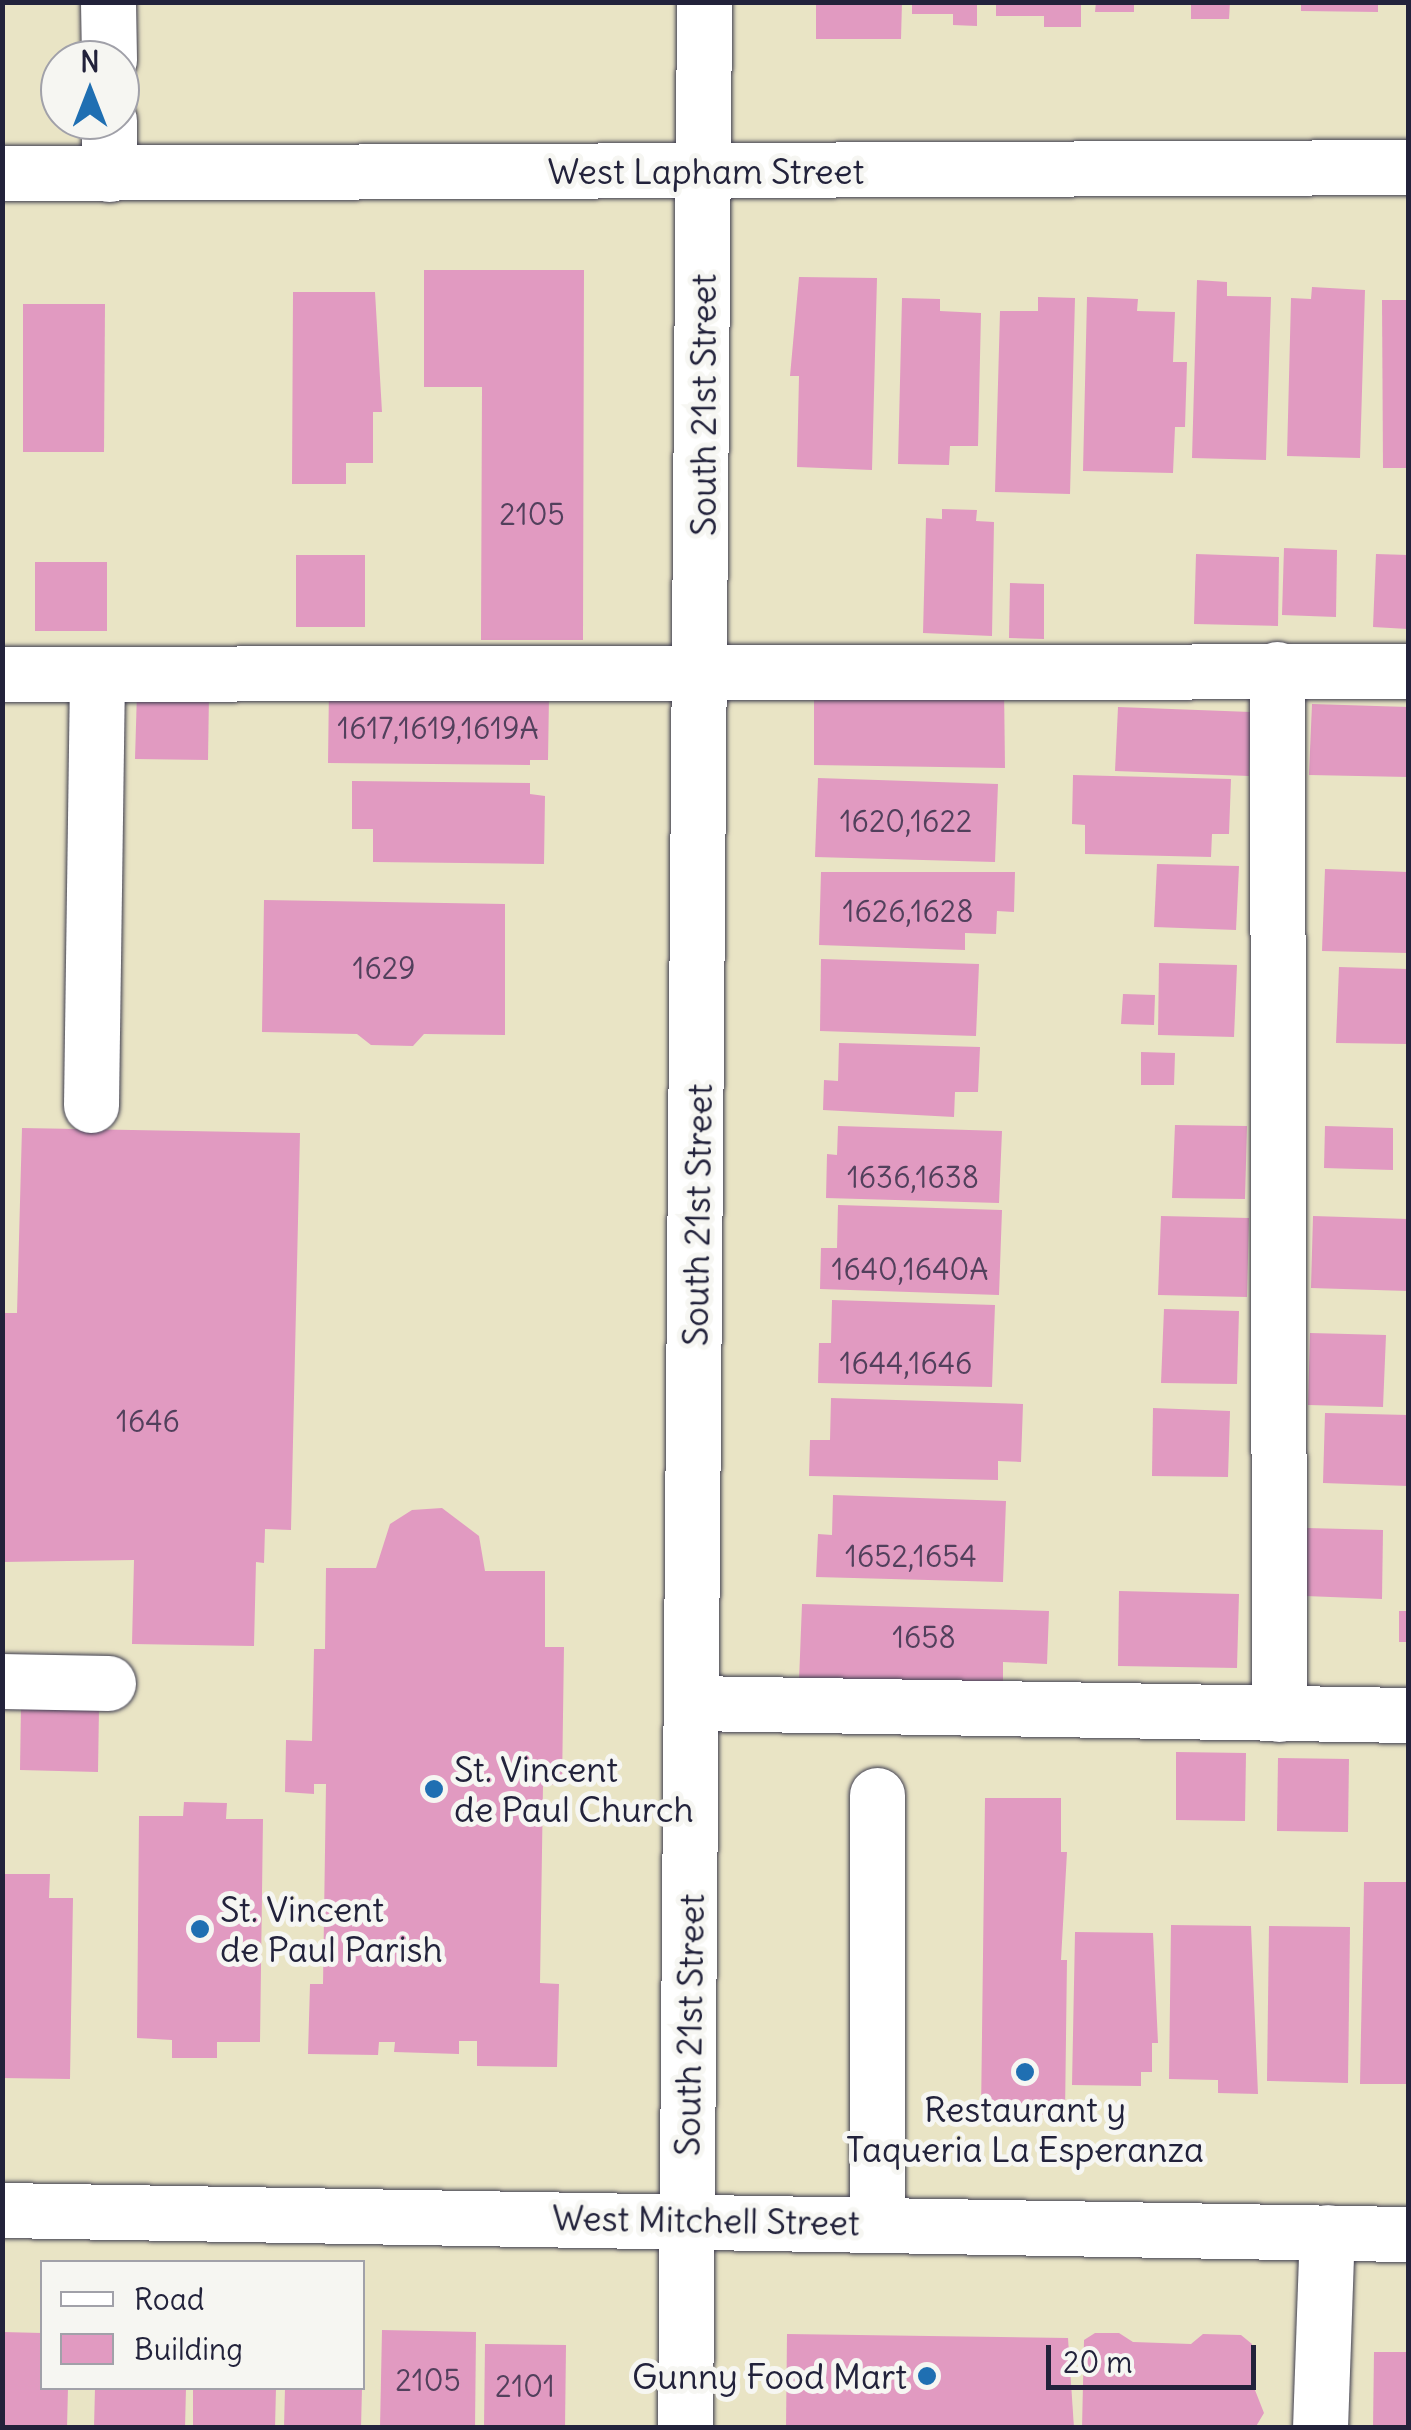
<!DOCTYPE html>
<style>
body{margin:0}
#map{position:relative;width:1411px;height:2430px;overflow:hidden;background:#e9e4c5;font-family:Delius,sans-serif}
div>[style]{position:absolute}
[style*='--x']{left:calc(var(--x)*1px);top:calc(var(--y)*1px);width:calc(var(--w)*1px);rotate:calc(var(--a)*1deg)}
.building>*{inset:0;background:#e19ac1}
.roads{filter:drop-shadow(0 0 2px #403f50) drop-shadow(0 0 2px #403f50)}
.minor>*{height:55px;margin:-27.5px;padding:0 27.5px;transform-origin:27.5px;border-radius:27.5px;background:#fff}
.dots>*{width:28px;height:28px;translate:-50% -50%;box-sizing:border-box;border:5px solid #f6f6f2;border-radius:50%}
span{translate:-50% -50%;white-space:nowrap;text-align:center;line-height:1.15;-webkit-text-stroke:10px #f6f6f2;paint-order:stroke}
.number-label{font-size:30px;color:#52405c}
.number-label span{-webkit-text-stroke-width:0}
.street-label{font-size:35px;color:#22223b}
.poi-label{font-size:35px;color:#22223b}
.left{translate:0 -50%;text-align:left}
.right{translate:-100% -50%;text-align:right}
.frame{position:absolute;inset:0;border:5px solid #22223b;pointer-events:none}
.legend{position:absolute;left:40px;top:2260px;width:325px;height:130px;box-sizing:border-box;background:#f6f6f2;border:2px solid #a1a1a9;margin:0;padding:12px 18px;list-style:none;font-size:30px;color:#22223b}
.legend li{display:flex;align-items:center;gap:20px;height:50px}
.legend b{width:50px;border:2px solid #a1a1a9}
.north{position:absolute;left:40px;top:40px;width:100px;height:100px;box-sizing:border-box;background:#f6f6f2;border:2px solid #a1a1a9;border-radius:50%;rotate:0deg;font-size:28px;font-weight:700;line-height:40px;text-align:center;color:#22223b}
.north::after{content:'';display:block;margin:auto;width:35px;height:45px;background:#1f6fb2;clip-path:polygon(50% 0,100% 100%,50% 72%,0 100%)}
.scale{position:absolute;left:1046px;top:2345px;width:210px;height:45px;box-sizing:border-box;border:5px solid #22223b;border-top:0;padding-left:12px;font-size:30px;line-height:35px;white-space:nowrap;color:#22223b;-webkit-text-stroke:8px #f6f6f2;paint-order:stroke}
</style>
<div id="map">
<div class="building">
<i style="clip-path:polygon(816px 2px,902px 2px,901px 39px,816px 39px)"></i>
<i style="clip-path:polygon(912px 2px,977px 2px,977px 26px,953px 25px,953px 14px,912px 14px)"></i>
<i style="clip-path:polygon(996px 2px,1081px 2px,1081px 27px,1044px 27px,1044px 16px,996px 16px)"></i>
<i style="clip-path:polygon(1096px 2px,1134px 2px,1134px 12px,1095px 12px)"></i>
<i style="clip-path:polygon(1191px 2px,1230px 2px,1229px 19px,1191px 19px)"></i>
<i style="clip-path:polygon(1301px 2px,1378px 2px,1378px 12px,1301px 11px)"></i>
<i style="clip-path:polygon(424px 270px,584px 270px,583px 640px,481px 640px,482px 387px,424px 387px)"></i>
<i style="clip-path:polygon(799px 277px,877px 278px,872px 470px,797px 467px,799px 376px,790px 376px)"></i>
<i style="clip-path:polygon(1197px 280px,1227px 282px,1227px 296px,1271px 297px,1266px 460px,1192px 458px)"></i>
<i style="clip-path:polygon(1312px 287px,1365px 290px,1360px 458px,1287px 456px,1291px 298px,1311px 299px)"></i>
<i style="clip-path:polygon(293px 292px,375px 292px,382px 412px,373px 412px,373px 463px,346px 463px,346px 484px,292px 484px)"></i>
<i style="clip-path:polygon(1038px 297px,1075px 298px,1070px 494px,995px 492px,1000px 311px,1038px 311px)"></i>
<i style="clip-path:polygon(1087px 297px,1138px 299px,1137px 311px,1175px 312px,1173px 362px,1187px 362px,1185px 427px,1175px 427px,1173px 473px,1083px 471px)"></i>
<i style="clip-path:polygon(902px 298px,940px 299px,940px 311px,981px 313px,978px 446px,950px 446px,949px 465px,898px 464px)"></i>
<i style="clip-path:polygon(1382px 300px,1408px 300px,1408px 468px,1383px 468px)"></i>
<i style="clip-path:polygon(23px 304px,105px 304px,104px 452px,23px 452px)"></i>
<i style="clip-path:polygon(942px 509px,977px 510px,976px 521px,994px 522px,992px 636px,923px 633px,926px 518px,942px 519px)"></i>
<i style="clip-path:polygon(1284px 548px,1337px 550px,1336px 617px,1282px 615px)"></i>
<i style="clip-path:polygon(1196px 554px,1279px 557px,1278px 626px,1194px 624px)"></i>
<i style="clip-path:polygon(1376px 554px,1408px 555px,1408px 629px,1373px 627px)"></i>
<i style="clip-path:polygon(296px 555px,365px 555px,365px 627px,296px 627px)"></i>
<i style="clip-path:polygon(35px 562px,107px 562px,107px 631px,35px 631px)"></i>
<i style="clip-path:polygon(1010px 583px,1044px 584px,1044px 639px,1009px 638px)"></i>
<i style="clip-path:polygon(329px 685px,549px 696px,548px 760px,530px 760px,530px 765px,328px 763px)"></i>
<i style="clip-path:polygon(1004px 685px,1005px 768px,814px 765px,814px 688px)"></i>
<i style="clip-path:polygon(137px 692px,209px 694px,208px 760px,135px 759px)"></i>
<i style="clip-path:polygon(1312px 704px,1408px 707px,1408px 777px,1309px 775px)"></i>
<i style="clip-path:polygon(1118px 707px,1251px 712px,1249px 776px,1115px 771px)"></i>
<i style="clip-path:polygon(1073px 775px,1231px 779px,1229px 834px,1212px 834px,1211px 857px,1085px 854px,1085px 825px,1072px 824px)"></i>
<i style="clip-path:polygon(818px 778px,998px 784px,995px 862px,815px 857px)"></i>
<i style="clip-path:polygon(352px 781px,530px 783px,530px 794px,545px 796px,544px 864px,373px 862px,373px 829px,352px 829px)"></i>
<i style="clip-path:polygon(1157px 864px,1239px 866px,1236px 930px,1154px 927px)"></i>
<i style="clip-path:polygon(1325px 869px,1408px 872px,1408px 953px,1322px 951px)"></i>
<i style="clip-path:polygon(821px 872px,1015px 872px,1014px 912px,997px 911px,996px 934px,965px 933px,965px 950px,819px 945px)"></i>
<i style="clip-path:polygon(264px 900px,505px 904px,505px 1035px,424px 1034px,413px 1046px,371px 1045px,357px 1034px,262px 1032px)"></i>
<i style="clip-path:polygon(821px 959px,979px 964px,976px 1036px,820px 1031px)"></i>
<i style="clip-path:polygon(1159px 963px,1237px 965px,1234px 1037px,1158px 1035px)"></i>
<i style="clip-path:polygon(1339px 967px,1408px 969px,1408px 1044px,1336px 1043px)"></i>
<i style="clip-path:polygon(1123px 994px,1155px 995px,1154px 1025px,1121px 1024px)"></i>
<i style="clip-path:polygon(839px 1043px,980px 1047px,978px 1092px,955px 1092px,954px 1117px,823px 1110px,824px 1080px,838px 1081px)"></i>
<i style="clip-path:polygon(1141px 1052px,1175px 1053px,1174px 1085px,1141px 1085px)"></i>
<i style="clip-path:polygon(1175px 1125px,1247px 1126px,1245px 1199px,1172px 1198px)"></i>
<i style="clip-path:polygon(838px 1126px,1002px 1131px,999px 1203px,826px 1198px,827px 1154px,837px 1155px)"></i>
<i style="clip-path:polygon(1325px 1126px,1393px 1128px,1393px 1170px,1324px 1168px)"></i>
<i style="clip-path:polygon(22px 1128px,300px 1133px,291px 1530px,265px 1529px,264px 1563px,256px 1562px,254px 1646px,132px 1644px,134px 1560px,2px 1562px,2px 1313px,17px 1313px)"></i>
<i style="clip-path:polygon(838px 1205px,1002px 1210px,999px 1295px,820px 1289px,821px 1248px,837px 1248px)"></i>
<i style="clip-path:polygon(1161px 1216px,1249px 1218px,1247px 1297px,1158px 1295px)"></i>
<i style="clip-path:polygon(1313px 1216px,1408px 1219px,1408px 1291px,1311px 1288px)"></i>
<i style="clip-path:polygon(832px 1300px,995px 1305px,992px 1387px,818px 1383px,819px 1343px,831px 1343px)"></i>
<i style="clip-path:polygon(1164px 1309px,1239px 1311px,1237px 1384px,1161px 1383px)"></i>
<i style="clip-path:polygon(1310px 1333px,1386px 1335px,1383px 1407px,1308px 1405px)"></i>
<i style="clip-path:polygon(831px 1398px,1023px 1404px,1021px 1462px,998px 1461px,998px 1480px,809px 1476px,810px 1440px,830px 1440px)"></i>
<i style="clip-path:polygon(1153px 1408px,1230px 1411px,1228px 1477px,1152px 1476px)"></i>
<i style="clip-path:polygon(1325px 1413px,1408px 1415px,1408px 1486px,1323px 1483px)"></i>
<i style="clip-path:polygon(833px 1495px,1006px 1501px,1003px 1582px,816px 1577px,818px 1534px,832px 1535px)"></i>
<i style="clip-path:polygon(442px 1508px,479px 1536px,485px 1571px,545px 1571px,545px 1647px,564px 1647px,562px 1785px,543px 1785px,540px 1983px,559px 1984px,557px 2067px,477px 2066px,477px 2041px,459px 2041px,459px 2054px,394px 2052px,395px 2042px,379px 2042px,378px 2055px,308px 2054px,310px 1984px,323px 1984px,326px 1784px,314px 1784px,314px 1794px,285px 1792px,286px 1740px,312px 1741px,314px 1649px,325px 1649px,326px 1568px,376px 1568px,390px 1524px,412px 1510px)"></i>
<i style="clip-path:polygon(1307px 1528px,1383px 1530px,1382px 1599px,1305px 1596px)"></i>
<i style="clip-path:polygon(1119px 1591px,1239px 1594px,1237px 1668px,1118px 1666px)"></i>
<i style="clip-path:polygon(802px 1604px,1049px 1611px,1047px 1664px,1003px 1662px,1003px 1687px,799px 1681px)"></i>
<i style="clip-path:polygon(1399px 1611px,1408px 1611px,1408px 1642px,1399px 1642px)"></i>
<i style="clip-path:polygon(21px 1705px,99px 1707px,98px 1772px,20px 1770px)"></i>
<i style="clip-path:polygon(1176px 1752px,1246px 1753px,1245px 1821px,1176px 1820px)"></i>
<i style="clip-path:polygon(1278px 1758px,1349px 1759px,1348px 1832px,1277px 1831px)"></i>
<i style="clip-path:polygon(985px 1798px,1061px 1798px,1061px 1852px,1067px 1852px,1061px 1960px,1067px 1960px,1065px 2115px,981px 2114px)"></i>
<i style="clip-path:polygon(184px 1802px,227px 1803px,226px 1819px,263px 1819px,260px 2042px,217px 2042px,217px 2058px,172px 2058px,172px 2040px,137px 2038px,139px 1816px,183px 1816px)"></i>
<i style="clip-path:polygon(2px 1874px,50px 1874px,49px 1898px,73px 1898px,70px 2079px,2px 2078px)"></i>
<i style="clip-path:polygon(1364px 1882px,1408px 1882px,1408px 2084px,1360px 2084px)"></i>
<i style="clip-path:polygon(1171px 1925px,1251px 1926px,1258px 2094px,1218px 2093px,1218px 2080px,1169px 2079px)"></i>
<i style="clip-path:polygon(1269px 1926px,1350px 1927px,1348px 2083px,1267px 2081px)"></i>
<i style="clip-path:polygon(1075px 1932px,1153px 1933px,1158px 2043px,1152px 2043px,1152px 2072px,1141px 2072px,1141px 2086px,1072px 2085px)"></i>
<i style="clip-path:polygon(382px 2330px,476px 2332px,475px 2428px,380px 2428px)"></i>
<i style="clip-path:polygon(2px 2332px,42px 2333px,42px 2388px,68px 2388px,67px 2428px,2px 2428px)"></i>
<i style="clip-path:polygon(1095px 2333px,1119px 2333px,1133px 2342px,1191px 2344px,1203px 2334px,1241px 2335px,1252px 2344px,1253px 2385px,1264px 2413px,1255px 2428px,1082px 2428px,1084px 2340px)"></i>
<i style="clip-path:polygon(787px 2334px,1068px 2338px,1074px 2428px,786px 2428px)"></i>
<i style="clip-path:polygon(485px 2344px,566px 2345px,565px 2428px,484px 2428px)"></i>
<i style="clip-path:polygon(1374px 2352px,1408px 2352px,1408px 2428px,1373px 2428px)"></i>
<i style="clip-path:polygon(95px 2388px,186px 2388px,185px 2428px,94px 2428px)"></i>
<i style="clip-path:polygon(193px 2388px,276px 2388px,275px 2428px,193px 2428px)"></i>
<i style="clip-path:polygon(285px 2388px,362px 2388px,361px 2428px,284px 2428px)"></i>
</div>
<div class="roads">
<div class="minor">
<i style="--x:108;--y:2;--w:58;--a:89"></i>
<i style="--x:109;--y:120;--w:54;--a:90"></i>
<i style="--x:2;--y:173;--w:1406;--a:-0.24"></i>
<i style="--x:1277;--y:669;--w:1045;--a:89.89"></i>
<i style="--x:2;--y:674;--w:1406;--a:-0.12"></i>
<i style="--x:91;--y:1105;--w:431;--a:-89.2"></i>
<i style="--x:2;--y:1681;--w:106;--a:1.1"></i>
<i style="--x:692;--y:1703;--w:716;--a:0.96"></i>
<i style="--x:2;--y:2210;--w:1406;--a:0.98"></i>
<i style="--x:877;--y:2222;--w:427;--a:-90"></i>
<i style="--x:685;--y:2428;--w:2426;--a:-89.55"></i>
<i style="--x:1320;--y:2428;--w:196;--a:-88"></i>
</div>
</div>
<div class="dots">
<i style="left:434px;top:1789px;background:#1f6fb2"></i>
<i style="left:200px;top:1929px;background:#1f6fb2"></i>
<i style="left:1025px;top:2072px;background:#1f6fb2"></i>
<i style="left:927px;top:2376px;background:#1f6fb2"></i>
</div>
<div class="number-label">
<span style="left:532px;top:514px">2105</span>
<span style="left:438px;top:728px">1617,1619,1619A</span>
<span style="left:906px;top:821px">1620,1622</span>
<span style="left:908px;top:911px">1626,1628</span>
<span style="left:384px;top:968px">1629</span>
<span style="left:913px;top:1177px">1636,1638</span>
<span style="left:910px;top:1269px">1640,1640A</span>
<span style="left:906px;top:1363px">1644,1646</span>
<span style="left:148px;top:1421px">1646</span>
<span style="left:911px;top:1556px">1652,1654</span>
<span style="left:924px;top:1637px">1658</span>
<span style="left:428px;top:2380px">2105</span>
<span style="left:525px;top:2386px">2101</span>
</div>
<div class="street-label">
<span style="left:706px;top:171px">West Lapham Street</span>
<span style="left:703px;top:405px;rotate:-90deg">South 21st Street</span>
<span style="left:697px;top:1215px;rotate:-89deg">South 21st Street</span>
<span style="left:689px;top:2025px;rotate:-89deg">South 21st Street</span>
<span style="left:706px;top:2220px;rotate:1deg">West Mitchell Street</span>
</div>
<div class="poi-label">
<span class="left" style="left:454px;top:1789px">St. Vincent<br>de Paul Church</span>
<span class="left" style="left:220px;top:1929px">St. Vincent<br>de Paul Parish</span>
<span style="left:1025px;top:2129px">Restaurant y<br>Taqueria La Esperanza</span>
<span class="right" style="left:907px;top:2376px">Gunny Food Mart</span>
</div>
<div class="frame"></div>
<ul class="legend">
<li><b style="height:12px;background:#fff"></b>Road</li>
<li><b style="height:28px;background:#e19ac1"></b>Building</li>
</ul>
<div class="north">N</div>
<div class="scale">20 m</div>
</div>
